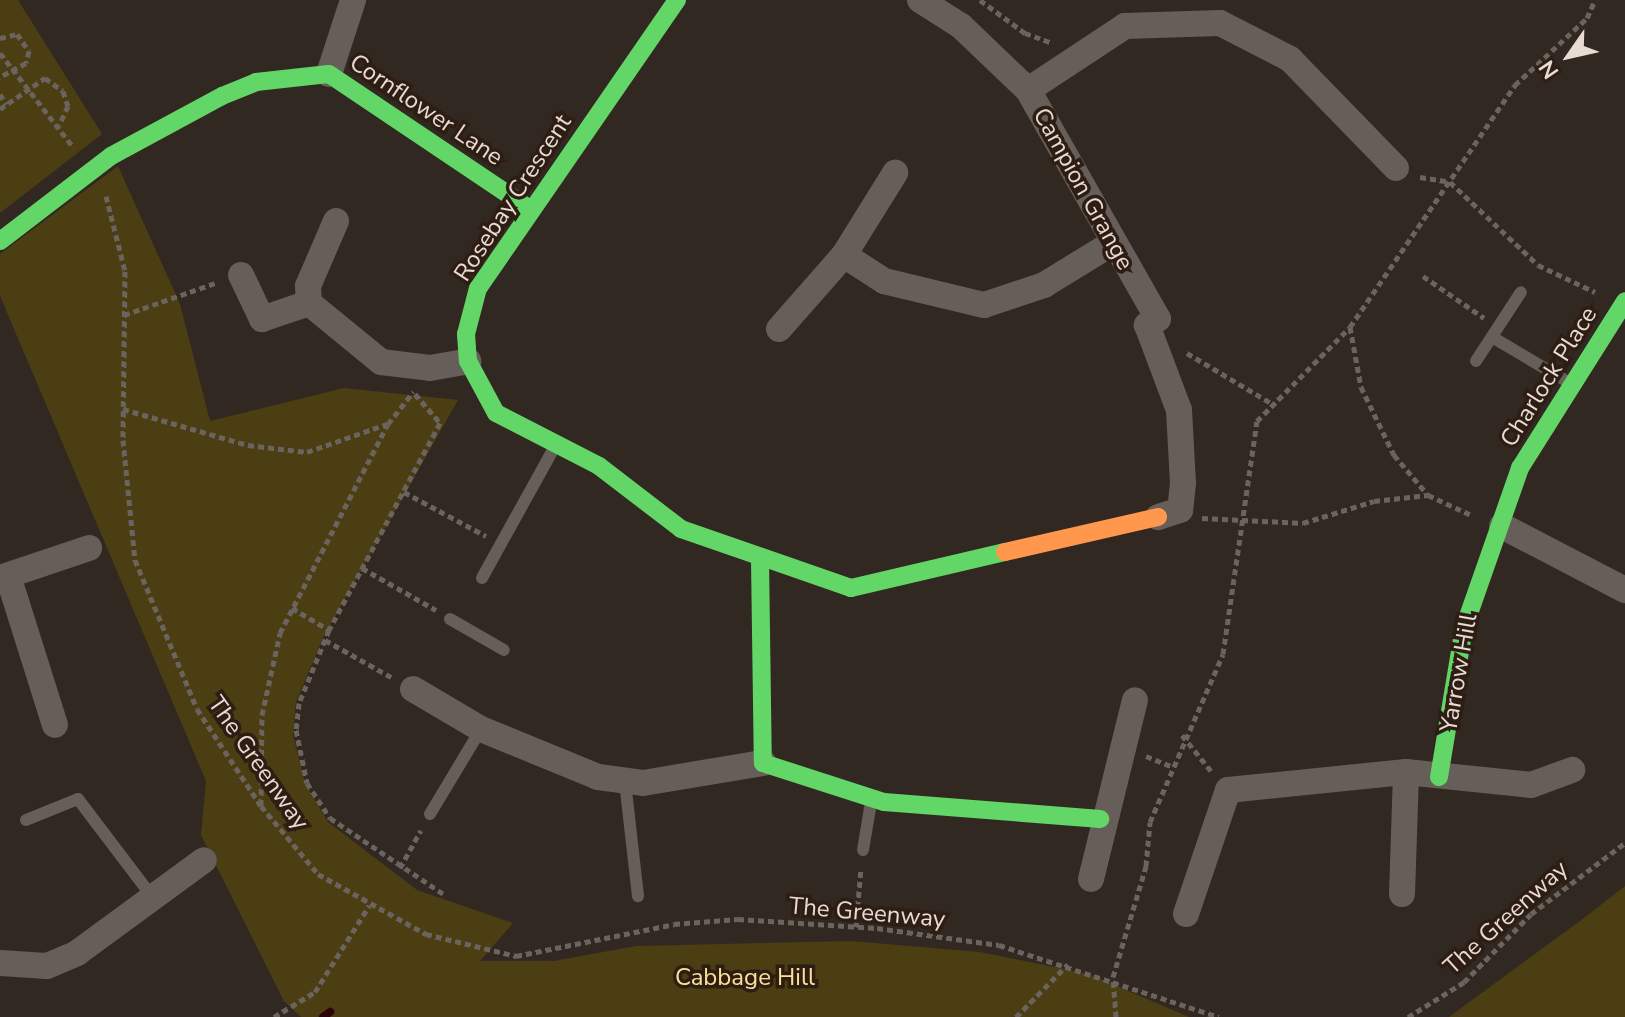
<!DOCTYPE html>
<style>
body{margin:0}
#map{position:relative;width:1625px;height:1017px;overflow:hidden;background:#322822;font-family:"Nunito Sans",sans-serif}
div>[style]{position:absolute}
[style*='--x']{left:calc(var(--x)*1px);top:calc(var(--y)*1px);width:calc(var(--w)*1px);rotate:calc(var(--a)*1deg)}
.green>*{inset:0;background:#4b3e13}
.stream>*{height:8px;margin:-4px;padding:0 4px;transform-origin:4px;border-radius:4px;background:#2d040d}
.path>*{height:5px;margin-top:-2.5px;transform-origin:0;background:repeating-linear-gradient(90deg,#6a635e 0 6px,transparent 0 10px)}
.lane>*{height:12px;margin:-6px;padding:0 6px;transform-origin:6px;border-radius:6px;background:#665e59}
.street>*{height:26px;margin:-13px;padding:0 13px;transform-origin:13px;border-radius:13px;background:#665e59}
.fast>*{height:18px;margin:-9px;padding:0 9px;transform-origin:9px;border-radius:9px;background:#63d668}
.slow>*{height:18px;margin:-9px;padding:0 9px;transform-origin:9px;border-radius:9px;background:#ff974d}
span{translate:-50% -50%;white-space:nowrap;text-align:center;line-height:1.15;-webkit-text-stroke:7px #2e1d13;paint-order:stroke}
.street-label{font-size:24px;color:#e7dbd4}
.park-label{font-size:24px;color:#fae195}
.north{position:absolute;left:1529px;top:16px;width:80px;height:80px;-webkit-text-stroke:6px #2e1d13;paint-order:stroke;rotate:236deg;font-size:22px;font-weight:700;line-height:32px;text-align:center;color:#e7dbd4}
.north::after{content:'';display:block;margin:auto;width:28px;height:36px;background:#e7dbd4;clip-path:polygon(50% 0,100% 100%,50% 72%,0 100%)}
</style>
<div id="map">
<div class="green">
<i style="clip-path:polygon(0 0,18px 0,102px 134px,0 213px)"></i>
<i style="clip-path:polygon(118px 166px,180px 304px,210px 421px,344px 388px,458px 400px,323px 638px,296px 702px,293px 735px,305px 783px,328px 822px,417px 890px,513px 923px,480px 961px,554px 961px,636px 946px,851px 941px,980px 952px,1089px 974px,1189px 1017px,301px 1017px,284px 1001px,201px 835px,206px 781px,0 296px,0 254px)"></i>
<i style="clip-path:polygon(1625px 886px,1625px 1017px,1449px 1017px,1584px 918px)"></i>
</div>
<div class="stream">
<i style="--x:323;--y:1017;--w:9;--a:-36"></i>
</div>
<div class="path">
<i style="--x:980;--y:0;--w:56;--a:36.3"></i>
<i style="--x:1025;--y:33;--w:30;--a:20"></i>
<i style="--x:0;--y:38;--w:17;--a:-13"></i>
<i style="--x:17;--y:34;--w:21;--a:55"></i>
<i style="--x:29;--y:51;--w:12;--a:104"></i>
<i style="--x:26;--y:63;--w:30;--a:152"></i>
<i style="--x:0;--y:53;--w:120;--a:52.1"></i>
<i style="--x:0;--y:94;--w:12;--a:59"></i>
<i style="--x:0;--y:109;--w:55;--a:-34.6"></i>
<i style="--x:45;--y:78;--w:22;--a:36"></i>
<i style="--x:63;--y:91;--w:16;--a:72"></i>
<i style="--x:68;--y:106;--w:21;--a:115"></i>
<i style="--x:1420;--y:177;--w:30;--a:9"></i>
<i style="--x:1450;--y:182;--w:121;--a:43.3"></i>
<i style="--x:1538;--y:265;--w:63;--a:25.3"></i>
<i style="--x:106;--y:196;--w:77;--a:75.8"></i>
<i style="--x:125;--y:271;--w:169;--a:90.7"></i>
<i style="--x:123;--y:440;--w:121;--a:84.3"></i>
<i style="--x:135;--y:560;--w:161;--a:67.4"></i>
<i style="--x:197;--y:709;--w:116;--a:56.6"></i>
<i style="--x:261;--y:806;--w:89;--a:50"></i>
<i style="--x:318;--y:874;--w:124;--a:29.1"></i>
<i style="--x:426;--y:934;--w:93;--a:13.7"></i>
<i style="--x:516;--y:956;--w:161;--a:-11.4"></i>
<i style="--x:674;--y:924;--w:64;--a:-4.5"></i>
<i style="--x:738;--y:919;--w:139;--a:3.7"></i>
<i style="--x:877;--y:928;--w:123;--a:7.9"></i>
<i style="--x:999;--y:945;--w:231;--a:18.1"></i>
<i style="--x:1423;--y:276;--w:74;--a:34.5"></i>
<i style="--x:124;--y:315;--w:100;--a:-19.3"></i>
<i style="--x:1350;--y:327;--w:61;--a:79.6"></i>
<i style="--x:1361;--y:387;--w:76;--a:64.1"></i>
<i style="--x:1394;--y:455;--w:52;--a:49.6"></i>
<i style="--x:1428;--y:495;--w:47;--a:24.9"></i>
<i style="--x:1187;--y:353;--w:98;--a:30.8"></i>
<i style="--x:415;--y:394;--w:38;--a:49"></i>
<i style="--x:440;--y:423;--w:235;--a:118.2"></i>
<i style="--x:329;--y:630;--w:79;--a:112.3"></i>
<i style="--x:299;--y:703;--w:27;--a:96"></i>
<i style="--x:296;--y:730;--w:54;--a:78.3"></i>
<i style="--x:307;--y:783;--w:42;--a:56.7"></i>
<i style="--x:330;--y:818;--w:138;--a:33.8"></i>
<i style="--x:123;--y:409;--w:130;--a:16.1"></i>
<i style="--x:248;--y:445;--w:59;--a:6.8"></i>
<i style="--x:307;--y:452;--w:85;--a:-19.3"></i>
<i style="--x:404;--y:492;--w:93;--a:28.2"></i>
<i style="--x:1202;--y:518;--w:101;--a:2.8"></i>
<i style="--x:1303;--y:523;--w:74;--a:-17.2"></i>
<i style="--x:1374;--y:501;--w:54;--a:-6.3"></i>
<i style="--x:362;--y:568;--w:85;--a:29.6"></i>
<i style="--x:292;--y:608;--w:43;--a:30.7"></i>
<i style="--x:325;--y:640;--w:76;--a:29.3"></i>
<i style="--x:1182;--y:735;--w:46;--a:51.1"></i>
<i style="--x:1146;--y:756;--w:27;--a:22"></i>
<i style="--x:261;--y:805;--w:90;--a:-89.4"></i>
<i style="--x:262;--y:715;--w:84;--a:-77.6"></i>
<i style="--x:280;--y:633;--w:235;--a:-62.7"></i>
<i style="--x:388;--y:424;--w:41;--a:-52"></i>
<i style="--x:400;--y:868;--w:43;--a:-61.1"></i>
<i style="--x:856;--y:927;--w:59;--a:-85.2"></i>
<i style="--x:274;--y:1017;--w:48;--a:-31.4"></i>
<i style="--x:315;--y:992;--w:102;--a:-57.9"></i>
<i style="--x:1016;--y:1017;--w:74;--a:-45.5"></i>
<i style="--x:1116;--y:1017;--w:40;--a:-94.3"></i>
<i style="--x:1113;--y:977;--w:116;--a:-73.4"></i>
<i style="--x:1146;--y:866;--w:44;--a:-84.8"></i>
<i style="--x:1150;--y:822;--w:183;--a:-66.5"></i>
<i style="--x:1223;--y:654;--w:235;--a:-81.7"></i>
<i style="--x:1257;--y:421;--w:132;--a:-45.3"></i>
<i style="--x:1350;--y:327;--w:293;--a:-55.7"></i>
<i style="--x:1515;--y:85;--w:98;--a:-42.9"></i>
<i style="--x:1587;--y:18;--w:20;--a:-66"></i>
<i style="--x:1408;--y:1017;--w:66;--a:-32"></i>
<i style="--x:1464;--y:982;--w:95;--a:-45.4"></i>
<i style="--x:1531;--y:914;--w:118;--a:-37.1"></i>
</div>
<div class="lane">
<i style="--x:1492;--y:337;--w:88;--a:30.6"></i>
<i style="--x:1476;--y:361;--w:82;--a:-56.9"></i>
<i style="--x:482;--y:578;--w:149;--a:-61"></i>
<i style="--x:450;--y:619;--w:62;--a:29.9"></i>
<i style="--x:625;--y:782;--w:115;--a:83.5"></i>
<i style="--x:430;--y:814;--w:99;--a:-59"></i>
<i style="--x:26;--y:820;--w:56;--a:-22"></i>
<i style="--x:78;--y:799;--w:126;--a:52.8"></i>
<i style="--x:863;--y:850;--w:49;--a:-80.5"></i>
</div>
<div class="street">
<i style="--x:920;--y:0;--w:49;--a:32.4"></i>
<i style="--x:961;--y:26;--w:93;--a:43.7"></i>
<i style="--x:1028;--y:90;--w:263;--a:60.4"></i>
<i style="--x:1158;--y:319;--w:13;--a:151"></i>
<i style="--x:1147;--y:325;--w:91;--a:69.4"></i>
<i style="--x:1179;--y:410;--w:73;--a:86.9"></i>
<i style="--x:1183;--y:483;--w:27;--a:96"></i>
<i style="--x:1180;--y:510;--w:23;--a:162"></i>
<i style="--x:329;--y:74;--w:78;--a:-72"></i>
<i style="--x:1028;--y:90;--w:116;--a:-33.4"></i>
<i style="--x:1125;--y:26;--w:95;--a:-1.8"></i>
<i style="--x:1220;--y:23;--w:79;--a:27.2"></i>
<i style="--x:1290;--y:59;--w:152;--a:45.8"></i>
<i style="--x:336;--y:221;--w:71;--a:113.3"></i>
<i style="--x:308;--y:286;--w:17;--a:87"></i>
<i style="--x:309;--y:303;--w:93;--a:39.3"></i>
<i style="--x:381;--y:362;--w:49;--a:7"></i>
<i style="--x:430;--y:368;--w:39;--a:-10"></i>
<i style="--x:844;--y:255;--w:48;--a:33"></i>
<i style="--x:884;--y:281;--w:103;--a:13.5"></i>
<i style="--x:984;--y:305;--w:63;--a:-18.4"></i>
<i style="--x:1044;--y:285;--w:79;--a:-31.5"></i>
<i style="--x:241;--y:275;--w:49;--a:64.5"></i>
<i style="--x:262;--y:319;--w:50;--a:-18.8"></i>
<i style="--x:779;--y:329;--w:98;--a:-48.7"></i>
<i style="--x:844;--y:255;--w:97;--a:-58.1"></i>
<i style="--x:1502;--y:526;--w:139;--a:27.5"></i>
<i style="--x:8;--y:576;--w:156;--a:72.5"></i>
<i style="--x:0;--y:578;--w:94;--a:-18.6"></i>
<i style="--x:413;--y:689;--w:79;--a:30.5"></i>
<i style="--x:481;--y:729;--w:126;--a:22.3"></i>
<i style="--x:598;--y:777;--w:45;--a:7.6"></i>
<i style="--x:643;--y:783;--w:122;--a:-9.5"></i>
<i style="--x:1228;--y:790;--w:179;--a:-5.8"></i>
<i style="--x:1406;--y:772;--w:126;--a:5.9"></i>
<i style="--x:1531;--y:785;--w:44;--a:-20.1"></i>
<i style="--x:1091;--y:879;--w:184;--a:-76.2"></i>
<i style="--x:1402;--y:894;--w:122;--a:-88.1"></i>
<i style="--x:1186;--y:914;--w:131;--a:-71.3"></i>
<i style="--x:0;--y:963;--w:47;--a:3.7"></i>
<i style="--x:47;--y:966;--w:33;--a:-23"></i>
<i style="--x:77;--y:953;--w:157;--a:-36.2"></i>
</div>
<div class="fast">
<i style="--x:677;--y:0;--w:350;--a:124.6"></i>
<i style="--x:478;--y:288;--w:48;--a:104.6"></i>
<i style="--x:466;--y:334;--w:27;--a:86"></i>
<i style="--x:468;--y:361;--w:59;--a:61.7"></i>
<i style="--x:496;--y:413;--w:116;--a:27.2"></i>
<i style="--x:599;--y:466;--w:103;--a:37.5"></i>
<i style="--x:681;--y:529;--w:180;--a:19.1"></i>
<i style="--x:851;--y:588;--w:158;--a:-13.2"></i>
<i style="--x:0;--y:241;--w:140;--a:-37.4"></i>
<i style="--x:111;--y:156;--w:126;--a:-28.4"></i>
<i style="--x:222;--y:96;--w:37;--a:-22"></i>
<i style="--x:256;--y:82;--w:73;--a:-6.3"></i>
<i style="--x:329;--y:74;--w:242;--a:33.9"></i>
<i style="--x:760;--y:560;--w:203;--a:89.2"></i>
<i style="--x:763;--y:763;--w:127;--a:17.9"></i>
<i style="--x:884;--y:802;--w:217;--a:4.5"></i>
<i style="--x:1439;--y:777;--w:151;--a:-80.5"></i>
<i style="--x:1464;--y:628;--w:170;--a:-70.7"></i>
<i style="--x:1520;--y:468;--w:197;--a:-57.8"></i>
</div>
<div class="slow">
<i style="--x:1005;--y:552;--w:157;--a:-12.9"></i>
</div>
<div class="street-label">
<span style="left:426px;top:110px;rotate:34deg">Cornflower Lane</span>
<span style="left:1083px;top:189px;rotate:61deg">Campion Grange</span>
<span style="left:513px;top:198px;rotate:-57deg">Rosebay Crescent</span>
<span style="left:1549px;top:377px;rotate:-58deg">Charlock Place</span>
<span style="left:1459px;top:673px;rotate:-80deg">Yarrow Hill</span>
<span style="left:258px;top:763px;rotate:55deg">The Greenway</span>
<span style="left:867px;top:913px;rotate:5deg">The Greenway</span>
<span style="left:1506px;top:918px;rotate:-42deg">The Greenway</span>
</div>
<div class="park-label">
<span style="left:745px;top:978px">Cabbage Hill</span>
</div>
<div class="north">N</div>
</div>
